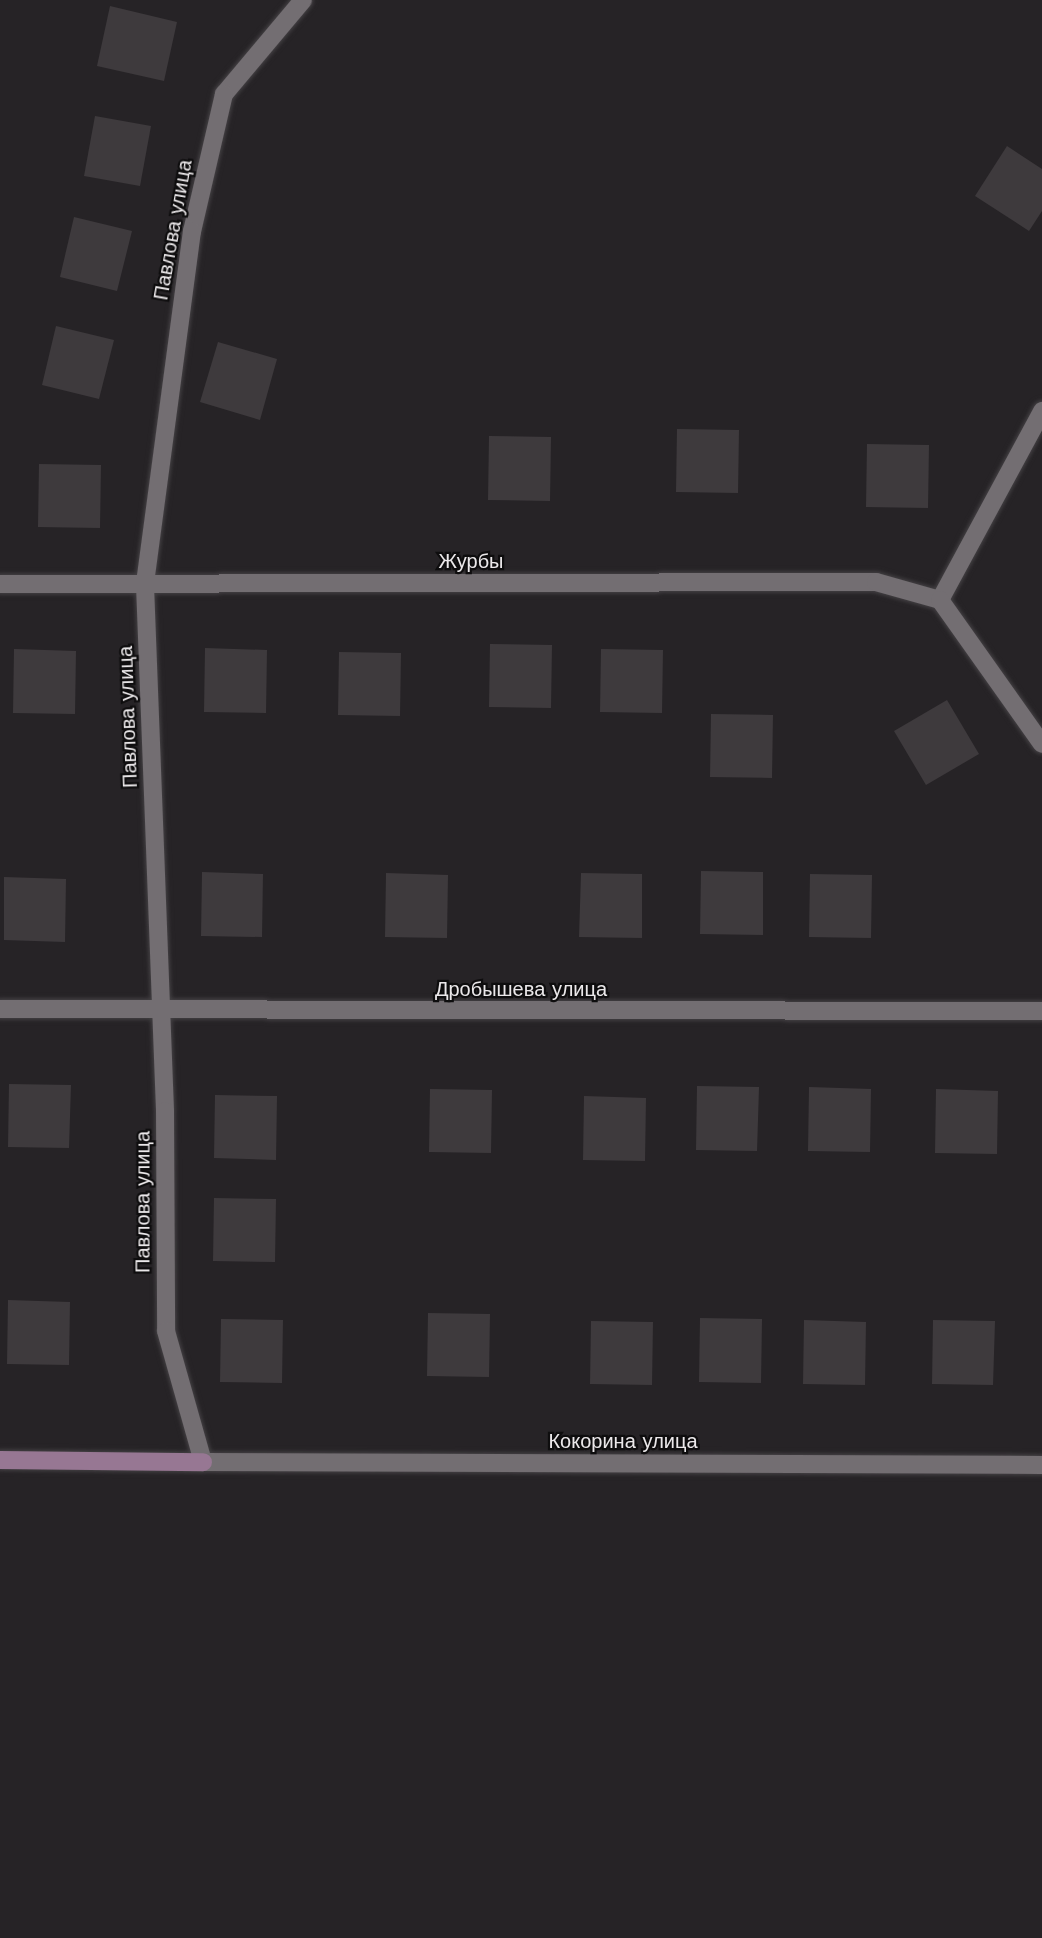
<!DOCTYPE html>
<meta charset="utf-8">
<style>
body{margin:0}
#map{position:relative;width:1042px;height:1938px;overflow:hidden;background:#262326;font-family:"Work Sans",sans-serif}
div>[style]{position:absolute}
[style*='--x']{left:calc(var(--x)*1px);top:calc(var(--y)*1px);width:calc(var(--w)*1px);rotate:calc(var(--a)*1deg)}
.building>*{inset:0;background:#3e3a3d}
.roads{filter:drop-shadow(0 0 2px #444144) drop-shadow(0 0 2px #444144)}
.street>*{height:18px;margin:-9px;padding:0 9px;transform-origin:9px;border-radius:9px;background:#736e72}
.secondary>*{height:18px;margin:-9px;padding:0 9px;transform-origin:9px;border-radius:9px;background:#977793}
span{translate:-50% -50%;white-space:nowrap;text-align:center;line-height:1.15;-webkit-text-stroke:4.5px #0e0d0e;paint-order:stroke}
.street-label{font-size:20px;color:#ebe8ea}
</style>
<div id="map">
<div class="building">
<i style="clip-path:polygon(110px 6px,177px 22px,164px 81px,97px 66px)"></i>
<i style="clip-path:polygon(95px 116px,151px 126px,140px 186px,84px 176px)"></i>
<i style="clip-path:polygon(1007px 146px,1042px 169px,1042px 211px,1029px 231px,975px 196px)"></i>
<i style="clip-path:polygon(74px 217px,132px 231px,117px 291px,60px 277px)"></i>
<i style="clip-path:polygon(56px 326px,114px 340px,99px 399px,42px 385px)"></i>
<i style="clip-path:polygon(218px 342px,277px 359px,260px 420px,200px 402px)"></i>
<i style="clip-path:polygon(677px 429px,739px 430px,738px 493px,676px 492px)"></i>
<i style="clip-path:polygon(489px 436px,551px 437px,550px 501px,488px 500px)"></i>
<i style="clip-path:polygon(867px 444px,929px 445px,928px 508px,866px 507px)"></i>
<i style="clip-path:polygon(39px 464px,101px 465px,100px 528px,38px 527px)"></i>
<i style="clip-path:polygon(490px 644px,552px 645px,551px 708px,489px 707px)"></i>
<i style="clip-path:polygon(205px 648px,267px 650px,266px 713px,204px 712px)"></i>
<i style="clip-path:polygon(14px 649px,76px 651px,75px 714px,13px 713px)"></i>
<i style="clip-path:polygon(601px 649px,663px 650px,662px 713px,600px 712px)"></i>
<i style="clip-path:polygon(339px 652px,401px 653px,400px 716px,338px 715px)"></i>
<i style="clip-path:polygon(947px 700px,979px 754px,926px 785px,894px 731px)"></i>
<i style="clip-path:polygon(711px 714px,773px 715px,772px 778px,710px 777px)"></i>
<i style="clip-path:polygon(701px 871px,763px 872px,763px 935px,700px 934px)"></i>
<i style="clip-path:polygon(202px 872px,263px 874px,262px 937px,201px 936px)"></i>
<i style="clip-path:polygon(386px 873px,448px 875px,447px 938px,385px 937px)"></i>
<i style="clip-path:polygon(581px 873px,642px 874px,642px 938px,579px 937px)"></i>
<i style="clip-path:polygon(810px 874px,872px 875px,871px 938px,809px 937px)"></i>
<i style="clip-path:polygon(4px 877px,66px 879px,65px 942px,4px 940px)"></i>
<i style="clip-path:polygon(9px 1084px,71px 1085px,69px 1148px,8px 1147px)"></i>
<i style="clip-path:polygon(697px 1086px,759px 1087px,757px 1151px,696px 1150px)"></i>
<i style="clip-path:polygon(809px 1087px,871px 1089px,870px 1152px,808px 1151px)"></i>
<i style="clip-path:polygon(430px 1089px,492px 1090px,491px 1153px,429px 1152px)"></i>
<i style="clip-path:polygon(936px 1089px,998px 1091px,997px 1154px,935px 1153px)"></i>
<i style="clip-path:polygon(215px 1095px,277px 1096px,276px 1160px,214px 1158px)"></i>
<i style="clip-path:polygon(584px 1096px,646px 1098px,645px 1161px,583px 1160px)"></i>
<i style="clip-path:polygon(214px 1198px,276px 1199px,275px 1262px,213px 1261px)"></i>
<i style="clip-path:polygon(8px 1300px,70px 1302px,69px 1365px,7px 1364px)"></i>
<i style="clip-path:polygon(428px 1313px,490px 1314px,489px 1377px,427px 1376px)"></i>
<i style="clip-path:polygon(700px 1318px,762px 1319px,761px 1383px,699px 1382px)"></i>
<i style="clip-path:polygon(221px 1319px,283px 1320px,282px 1383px,220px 1382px)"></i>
<i style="clip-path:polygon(804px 1320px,866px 1322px,865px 1385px,803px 1384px)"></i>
<i style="clip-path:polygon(933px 1320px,995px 1321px,993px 1385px,932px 1384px)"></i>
<i style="clip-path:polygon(591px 1321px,653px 1322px,652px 1385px,590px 1384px)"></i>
</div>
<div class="roads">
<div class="street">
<i style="--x:303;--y:0;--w:123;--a:130"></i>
<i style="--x:224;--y:94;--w:141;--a:103.1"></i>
<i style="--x:192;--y:231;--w:357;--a:97.6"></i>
<i style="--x:145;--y:585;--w:526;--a:87.82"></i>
<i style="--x:165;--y:1111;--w:220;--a:89.7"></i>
<i style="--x:166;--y:1331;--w:136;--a:74.2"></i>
<i style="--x:203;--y:1462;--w:839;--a:0.2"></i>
<i style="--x:0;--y:584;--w:876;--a:-0.13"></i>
<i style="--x:876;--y:582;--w:66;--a:15.7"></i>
<i style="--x:940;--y:600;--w:215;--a:-61.6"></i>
<i style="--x:940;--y:600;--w:176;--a:54.7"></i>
<i style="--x:0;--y:1009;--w:1042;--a:0.11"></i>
</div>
<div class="secondary">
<i style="--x:0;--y:1460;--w:203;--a:0.6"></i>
</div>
</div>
<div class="street-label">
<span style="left:173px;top:230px;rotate:-80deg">Павлова улица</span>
<span style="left:471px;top:561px">Журбы</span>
<span style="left:128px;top:717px;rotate:-92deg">Павлова улица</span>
<span style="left:521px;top:989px">Дробышева улица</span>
<span style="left:143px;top:1202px;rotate:-90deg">Павлова улица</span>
<span style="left:623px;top:1441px">Кокорина улица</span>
</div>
</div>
